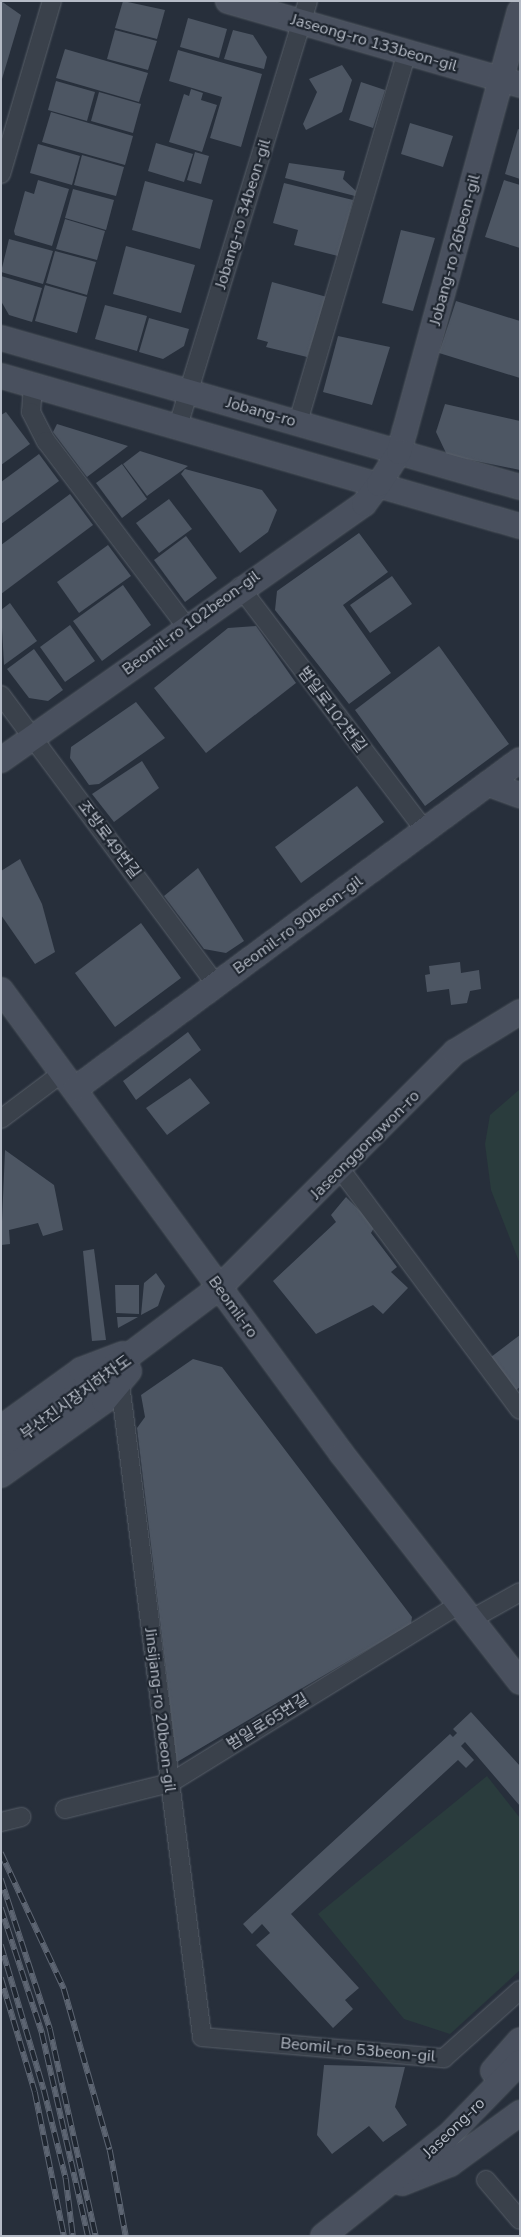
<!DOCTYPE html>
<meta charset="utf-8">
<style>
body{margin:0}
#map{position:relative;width:521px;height:2237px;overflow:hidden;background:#272f3b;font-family:"Nunito Sans","Noto Sans KR",sans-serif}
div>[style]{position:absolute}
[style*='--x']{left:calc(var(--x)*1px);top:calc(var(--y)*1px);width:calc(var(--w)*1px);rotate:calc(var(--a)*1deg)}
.green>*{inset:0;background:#2a3c3d}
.building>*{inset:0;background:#4d5663}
.roads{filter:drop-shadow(0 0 1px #585f69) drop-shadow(0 0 1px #585f69)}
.street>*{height:18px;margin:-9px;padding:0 9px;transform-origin:9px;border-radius:9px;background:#3a414b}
.secondary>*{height:24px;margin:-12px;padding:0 12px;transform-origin:12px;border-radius:12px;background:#49505e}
.rail>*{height:5.5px;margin-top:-2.75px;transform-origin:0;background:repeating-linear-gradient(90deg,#1f2630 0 11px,#5d6572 0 22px);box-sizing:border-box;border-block:1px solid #5d6572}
span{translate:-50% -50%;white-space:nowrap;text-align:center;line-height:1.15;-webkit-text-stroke:4.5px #1f2630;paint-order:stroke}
.street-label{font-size:16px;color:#b6bcc7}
.frame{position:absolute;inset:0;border:2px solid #b6bcc7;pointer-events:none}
</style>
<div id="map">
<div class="green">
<i style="clip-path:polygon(520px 1089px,520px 1264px,491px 1190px,485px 1144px,490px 1115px)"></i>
<i style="clip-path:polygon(487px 1776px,520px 1818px,520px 1970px,450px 2034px,404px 2019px,318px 1914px)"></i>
</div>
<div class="building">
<i style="clip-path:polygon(1px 1px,21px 15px,2px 79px,1px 79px)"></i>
<i style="clip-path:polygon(123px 1px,165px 10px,157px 39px,115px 28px)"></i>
<i style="clip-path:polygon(188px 18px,227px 29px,219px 58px,180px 47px)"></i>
<i style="clip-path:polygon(115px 30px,157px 41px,148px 70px,107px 59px)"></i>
<i style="clip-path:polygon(233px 30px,253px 35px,267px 57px,264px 69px,224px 59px)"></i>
<i style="clip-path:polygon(65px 49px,148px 73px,139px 102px,56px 78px)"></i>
<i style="clip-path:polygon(178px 50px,262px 74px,241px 147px,210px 138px,222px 97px,169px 81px)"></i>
<i style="clip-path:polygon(342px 65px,352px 80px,342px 112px,306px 130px,303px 124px,317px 92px,309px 79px)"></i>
<i style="clip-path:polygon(56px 81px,95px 92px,87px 121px,48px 110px)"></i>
<i style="clip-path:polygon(361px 82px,385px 90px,373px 128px,349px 120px)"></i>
<i style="clip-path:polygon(191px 89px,203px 93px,201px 100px,217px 105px,202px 152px,169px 142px,184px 94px,189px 96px)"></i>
<i style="clip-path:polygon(99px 92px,141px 104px,133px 133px,91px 121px)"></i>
<i style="clip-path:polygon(51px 112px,133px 136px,125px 165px,42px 142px)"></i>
<i style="clip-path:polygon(410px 123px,453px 136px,443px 167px,401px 154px)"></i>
<i style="clip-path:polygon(518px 129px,520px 130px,520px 179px,505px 174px)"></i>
<i style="clip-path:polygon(156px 143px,193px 154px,184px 182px,148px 171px)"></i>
<i style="clip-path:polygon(38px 144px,80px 156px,72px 185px,30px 173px)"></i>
<i style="clip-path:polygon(195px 152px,209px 156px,201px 184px,187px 180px)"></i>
<i style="clip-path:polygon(82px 155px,124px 167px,116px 196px,74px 185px)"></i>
<i style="clip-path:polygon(289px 163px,345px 171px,343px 179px,356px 191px,355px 196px,285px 178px)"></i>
<i style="clip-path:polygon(38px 180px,69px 189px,52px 246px,15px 235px,14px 231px,25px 191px,34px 194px)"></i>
<i style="clip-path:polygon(504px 180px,520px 185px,520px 248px,485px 237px)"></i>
<i style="clip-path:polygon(145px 181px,213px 200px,200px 249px,132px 230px)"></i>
<i style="clip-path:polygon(284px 183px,353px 200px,338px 256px,294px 245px,298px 230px,273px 223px)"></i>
<i style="clip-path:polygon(73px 189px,114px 200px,106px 230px,65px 218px)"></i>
<i style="clip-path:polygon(65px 219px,105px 231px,97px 260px,56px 249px)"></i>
<i style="clip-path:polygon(401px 230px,435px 238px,413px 311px,382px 303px)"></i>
<i style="clip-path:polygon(9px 239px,53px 251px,43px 284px,1px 272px)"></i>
<i style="clip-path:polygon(126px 246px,195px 265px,181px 313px,113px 294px)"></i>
<i style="clip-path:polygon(55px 251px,96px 262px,87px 295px,46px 283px)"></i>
<i style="clip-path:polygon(1px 276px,42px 288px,32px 322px,9px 315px,1px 301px)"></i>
<i style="clip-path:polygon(272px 282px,327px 297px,307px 357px,266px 347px,268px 342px,257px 339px)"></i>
<i style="clip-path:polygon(45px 285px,87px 297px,77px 333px,35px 321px)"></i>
<i style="clip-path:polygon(456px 301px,520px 321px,520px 378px,439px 353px)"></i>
<i style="clip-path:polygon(105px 305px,147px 316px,137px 351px,95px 339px)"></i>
<i style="clip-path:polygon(149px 318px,189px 329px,184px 346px,163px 359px,139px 352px)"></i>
<i style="clip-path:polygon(338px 336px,390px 347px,372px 405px,323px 392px)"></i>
<i style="clip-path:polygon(445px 404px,520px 421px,520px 470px,447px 455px,436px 432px)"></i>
<i style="clip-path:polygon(6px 412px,30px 444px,1px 465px,1px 415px)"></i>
<i style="clip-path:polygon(57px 424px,128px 446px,87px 477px,53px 432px)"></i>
<i style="clip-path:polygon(140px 451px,188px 466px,147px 496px,123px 464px)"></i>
<i style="clip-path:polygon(39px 454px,59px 481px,1px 524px,1px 482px)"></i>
<i style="clip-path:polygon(122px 464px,147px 499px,122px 518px,96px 483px)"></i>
<i style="clip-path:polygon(185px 469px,262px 490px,277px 510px,268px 532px,240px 553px,181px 474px)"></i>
<i style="clip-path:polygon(70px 494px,93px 525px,1px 594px,1px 545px)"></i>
<i style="clip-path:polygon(169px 499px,192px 529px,159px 553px,136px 523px)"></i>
<i style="clip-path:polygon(359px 533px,388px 572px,343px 605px,391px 673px,349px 704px,275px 610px,277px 591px)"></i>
<i style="clip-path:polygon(186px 536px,217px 578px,185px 602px,154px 560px)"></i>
<i style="clip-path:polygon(108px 545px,131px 576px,79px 613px,57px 582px)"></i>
<i style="clip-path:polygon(392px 576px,412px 604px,370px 633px,350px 605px)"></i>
<i style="clip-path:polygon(123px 585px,151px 625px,102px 661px,73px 621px)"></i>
<i style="clip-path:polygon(10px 603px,37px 641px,4px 665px,1px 610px)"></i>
<i style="clip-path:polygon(70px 625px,95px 661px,65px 682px,40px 647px)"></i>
<i style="clip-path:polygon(256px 626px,296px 683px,206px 753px,154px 688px,228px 628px)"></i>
<i style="clip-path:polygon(439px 646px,509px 744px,425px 806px,355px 710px)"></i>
<i style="clip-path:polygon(34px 649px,63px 690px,48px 701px,29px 698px,7px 669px)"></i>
<i style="clip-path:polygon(136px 702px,165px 738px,99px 784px,89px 785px,70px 758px,71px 747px)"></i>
<i style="clip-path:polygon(142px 761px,159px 788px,114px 822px,92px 794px)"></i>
<i style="clip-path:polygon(357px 786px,384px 822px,301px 883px,275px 847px)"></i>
<i style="clip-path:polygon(20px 859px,42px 904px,55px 952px,35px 964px,1px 915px,1px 871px)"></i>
<i style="clip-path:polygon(198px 868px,244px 941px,226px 953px,204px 949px,164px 896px)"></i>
<i style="clip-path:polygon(141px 923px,181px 978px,115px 1027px,75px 973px)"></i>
<i style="clip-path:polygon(460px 962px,461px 973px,479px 970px,481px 989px,470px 991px,467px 1003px,451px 1005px,449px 989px,427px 992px,425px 975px,430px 974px,429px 966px)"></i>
<i style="clip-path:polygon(188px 1032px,201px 1050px,136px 1100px,123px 1081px)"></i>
<i style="clip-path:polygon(190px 1078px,210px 1103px,167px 1135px,146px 1108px)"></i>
<i style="clip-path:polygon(5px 1150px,54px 1185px,63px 1230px,43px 1236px,38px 1223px,9px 1230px,10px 1244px,1px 1245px)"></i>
<i style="clip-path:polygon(346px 1197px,375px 1226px,371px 1233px,397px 1267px,391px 1272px,408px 1288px,383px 1314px,373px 1305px,316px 1334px,273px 1281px,336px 1222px,331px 1215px)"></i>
<i style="clip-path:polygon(94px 1249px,106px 1340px,92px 1341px,83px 1251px)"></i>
<i style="clip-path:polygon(156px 1273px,165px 1286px,158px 1306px,141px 1315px,144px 1283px)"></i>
<i style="clip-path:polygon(115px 1285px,139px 1285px,139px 1314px,116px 1313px)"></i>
<i style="clip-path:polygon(117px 1317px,138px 1317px,118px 1328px)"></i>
<i style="clip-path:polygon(520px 1335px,520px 1387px,516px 1390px,491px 1357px)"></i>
<i style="clip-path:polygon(193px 1359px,222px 1367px,412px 1617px,411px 1624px,177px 1762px,137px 1428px,145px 1417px,141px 1395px)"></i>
<i style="clip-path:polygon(471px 1712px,520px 1766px,520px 1806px,465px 1742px,461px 1746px,474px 1760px,466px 1768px,458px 1760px,291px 1914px,359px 1988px,345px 2000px,353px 2009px,333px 2028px,256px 1945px,270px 1933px,262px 1924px,252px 1934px,243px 1924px,450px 1734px,453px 1737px,457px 1733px,453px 1729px)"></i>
<i style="clip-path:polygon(324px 2065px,405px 2067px,395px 2107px,407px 2125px,383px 2142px,369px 2126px,332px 2154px,317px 2135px)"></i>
</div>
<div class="roads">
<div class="street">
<i style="--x:1;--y:174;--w:180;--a:-73.6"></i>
<i style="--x:33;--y:385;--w:27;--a:94"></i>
<i style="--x:31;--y:412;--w:33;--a:63"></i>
<i style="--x:46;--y:441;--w:232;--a:52.9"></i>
<i style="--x:298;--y:422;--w:386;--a:-73.6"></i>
<i style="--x:178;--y:426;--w:444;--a:-73"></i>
<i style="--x:240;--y:587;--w:306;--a:52.8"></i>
<i style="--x:1;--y:695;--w:361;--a:53.4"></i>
<i style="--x:1;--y:1119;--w:76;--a:-37"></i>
<i style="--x:341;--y:1170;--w:299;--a:53.3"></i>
<i style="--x:120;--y:1383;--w:659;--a:82.85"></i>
<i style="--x:202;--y:2037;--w:243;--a:5"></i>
<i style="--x:444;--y:2058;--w:102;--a:-41.8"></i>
<i style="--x:470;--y:1620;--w:57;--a:-29.2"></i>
<i style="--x:65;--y:1809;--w:108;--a:-13.9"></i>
<i style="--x:170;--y:1783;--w:339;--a:-31.7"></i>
<i style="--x:1;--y:1822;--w:21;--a:-14"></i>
<i style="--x:486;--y:2180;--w:52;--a:49.6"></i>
</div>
<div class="secondary">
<i style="--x:228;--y:1;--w:304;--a:16"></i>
<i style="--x:1;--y:338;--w:540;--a:16.02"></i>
<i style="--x:1;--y:376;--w:540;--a:16.12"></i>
<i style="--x:1;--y:760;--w:444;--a:-35.2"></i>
<i style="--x:364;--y:504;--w:25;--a:-53"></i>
<i style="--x:379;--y:484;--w:38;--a:-58"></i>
<i style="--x:399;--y:452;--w:23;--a:-75"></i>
<i style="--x:405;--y:430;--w:434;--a:-74.7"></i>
<i style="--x:489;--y:784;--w:33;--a:20"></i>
<i style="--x:1;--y:990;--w:576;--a:53.69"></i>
<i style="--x:342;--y:1454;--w:289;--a:52"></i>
<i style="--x:75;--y:1089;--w:553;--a:-36.48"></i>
<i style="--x:1;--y:1428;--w:99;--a:-35.9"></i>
<i style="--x:81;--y:1370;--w:45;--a:-20.9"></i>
<i style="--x:1;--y:1452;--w:273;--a:-37"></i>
<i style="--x:219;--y:1288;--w:334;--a:-45"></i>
<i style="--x:455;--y:1052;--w:76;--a:-31.6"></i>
<i style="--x:1;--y:1475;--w:127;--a:-35.7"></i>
<i style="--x:104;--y:1401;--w:39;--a:-50"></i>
<i style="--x:493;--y:2071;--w:41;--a:-48.9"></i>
<i style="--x:402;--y:2183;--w:52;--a:-21.6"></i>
<i style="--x:450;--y:2164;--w:87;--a:-36.1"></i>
<i style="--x:323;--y:2236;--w:160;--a:-38.7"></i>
<i style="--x:448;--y:2136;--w:103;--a:-45.8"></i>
</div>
</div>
<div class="rail">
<i style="--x:1;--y:1853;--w:150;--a:65.1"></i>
<i style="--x:64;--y:1989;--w:167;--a:74.1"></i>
<i style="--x:110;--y:2150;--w:87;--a:79.5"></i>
<i style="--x:1;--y:1879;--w:158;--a:71.9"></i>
<i style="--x:50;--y:2029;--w:212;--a:77.5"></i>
<i style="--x:1;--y:1908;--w:132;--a:71.8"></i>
<i style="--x:42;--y:2033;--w:208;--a:77.2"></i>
<i style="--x:1;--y:1945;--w:151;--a:73.5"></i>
<i style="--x:44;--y:2090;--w:92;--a:76.1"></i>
<i style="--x:66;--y:2179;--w:57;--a:83"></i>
<i style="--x:1;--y:1978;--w:119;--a:73.4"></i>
<i style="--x:35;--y:2092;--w:147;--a:78.6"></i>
</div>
<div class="street-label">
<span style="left:374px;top:43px;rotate:16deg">Jaseong-ro 133beon-gil</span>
<span style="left:243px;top:214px;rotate:-73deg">Jobang-ro 34beon-gil</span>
<span style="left:455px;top:250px;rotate:-75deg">Jobang-ro 26beon-gil</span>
<span style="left:261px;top:412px;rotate:16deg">Jobang-ro</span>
<span style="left:191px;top:623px;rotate:-36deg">Beomil-ro 102beon-gil</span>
<span style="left:332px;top:710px;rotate:53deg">범일로102번길</span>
<span style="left:109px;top:840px;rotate:53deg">조방로49번길</span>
<span style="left:298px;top:925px;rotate:-36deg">Beomil-ro 90beon-gil</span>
<span style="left:365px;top:1145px;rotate:-45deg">Jaseonggongwon-ro</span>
<span style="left:233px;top:1307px;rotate:54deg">Beomil-ro</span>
<span style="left:76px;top:1398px;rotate:-36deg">부산진시장지하차도</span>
<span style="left:160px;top:1710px;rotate:83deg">Jinsijang-ro 20beon-gil</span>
<span style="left:268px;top:1722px;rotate:-32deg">범일로65번길</span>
<span style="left:358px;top:2050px;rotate:5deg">Beomil-ro 53beon-gil</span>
<span style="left:454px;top:2128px;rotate:-44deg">Jaseong-ro</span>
</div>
<div class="frame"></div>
</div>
